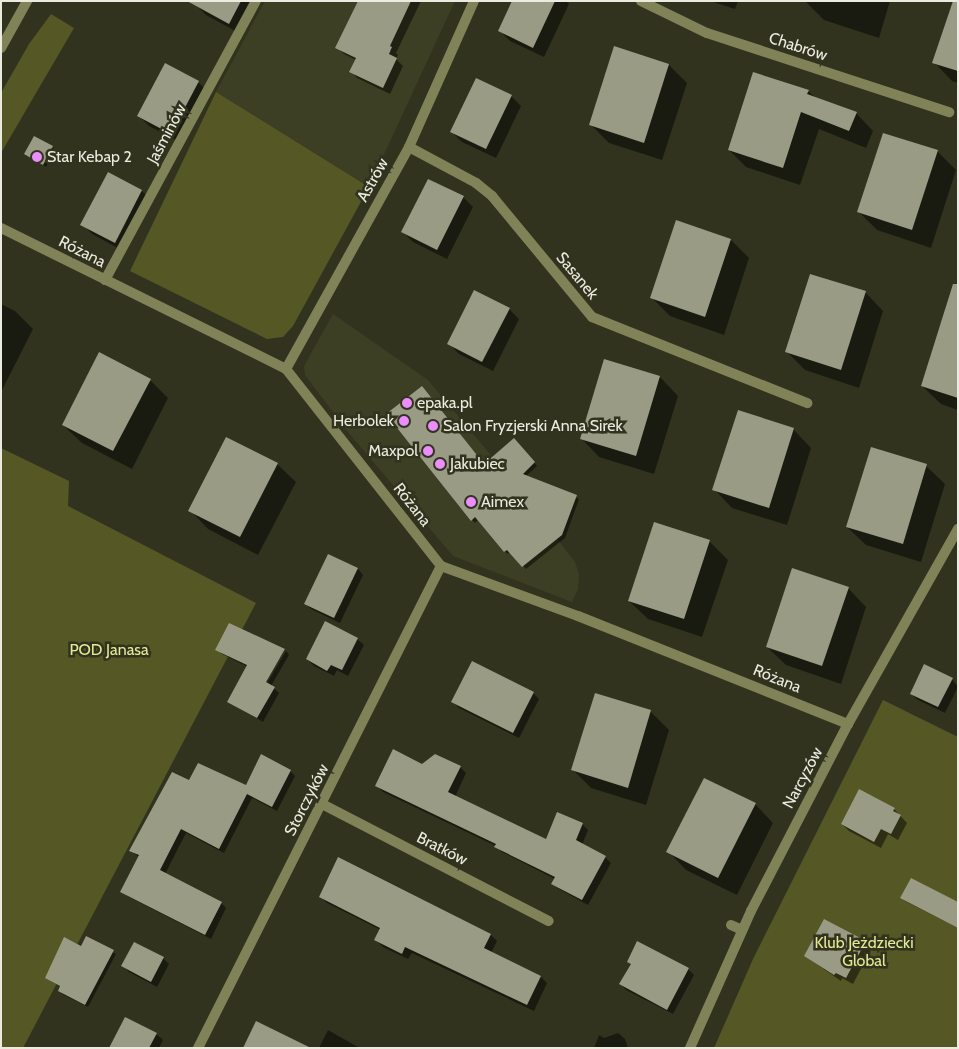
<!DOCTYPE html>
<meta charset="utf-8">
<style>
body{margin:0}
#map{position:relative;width:959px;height:1049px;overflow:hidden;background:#31331e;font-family:Cabin,sans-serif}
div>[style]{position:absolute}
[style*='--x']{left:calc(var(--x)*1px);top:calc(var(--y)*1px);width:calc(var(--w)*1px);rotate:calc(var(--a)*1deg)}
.built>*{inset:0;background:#3d3f24}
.green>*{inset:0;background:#555725}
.shadow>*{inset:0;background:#0007}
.building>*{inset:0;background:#999b84}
.minor>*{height:10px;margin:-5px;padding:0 5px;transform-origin:5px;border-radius:5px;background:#808358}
.tertiary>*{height:10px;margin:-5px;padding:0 5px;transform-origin:5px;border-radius:5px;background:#808358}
.dots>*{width:14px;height:14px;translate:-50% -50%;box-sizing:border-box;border:2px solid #31331e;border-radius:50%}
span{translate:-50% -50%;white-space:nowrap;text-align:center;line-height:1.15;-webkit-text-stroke:5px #31331e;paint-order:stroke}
.street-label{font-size:16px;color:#ebecdf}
.poi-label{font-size:16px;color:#ebecdf}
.left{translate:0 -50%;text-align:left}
.right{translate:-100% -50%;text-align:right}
.park-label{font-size:16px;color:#e5ea95}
.frame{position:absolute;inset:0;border:2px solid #ebecdf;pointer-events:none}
</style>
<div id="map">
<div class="built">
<i style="clip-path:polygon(265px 1px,455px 1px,369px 187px,216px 92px)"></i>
<i style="clip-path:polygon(333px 314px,428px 380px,516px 485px,575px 562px,579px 574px,578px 589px,572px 602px,453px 556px,348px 432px,305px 375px,304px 366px)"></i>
</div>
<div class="green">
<i style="clip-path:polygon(51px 14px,74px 28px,1px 153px,1px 93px,29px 44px)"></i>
<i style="clip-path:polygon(216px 92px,369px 187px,293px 326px,283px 337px,267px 339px,130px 271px)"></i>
<i style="clip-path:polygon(1px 448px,69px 481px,68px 506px,256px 603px,23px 1048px,1px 1048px)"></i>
<i style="clip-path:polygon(883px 700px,958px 737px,958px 1048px,714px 1048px,753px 959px)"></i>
</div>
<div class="shadow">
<i style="clip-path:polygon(198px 1px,256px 1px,239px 33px,206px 15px,196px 5px)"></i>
<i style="clip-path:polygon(359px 1px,421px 1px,396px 53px,398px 55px,396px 59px,403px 66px,390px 94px,357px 78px,351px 71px,356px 60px,344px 54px,337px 47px)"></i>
<i style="clip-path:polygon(514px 1px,566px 1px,569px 4px,544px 57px,510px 41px,500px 31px)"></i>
<i style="clip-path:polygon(710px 1px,738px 1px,735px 9px)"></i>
<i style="clip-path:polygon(890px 1px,879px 38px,824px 20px,806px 2px)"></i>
<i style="clip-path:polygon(958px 1px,958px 83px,952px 81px,934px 62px)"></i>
<i style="clip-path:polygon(669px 65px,687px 83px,662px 160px,609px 143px,590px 124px)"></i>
<i style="clip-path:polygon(198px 82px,208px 92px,182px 143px,149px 126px,139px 116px)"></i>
<i style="clip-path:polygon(808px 91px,816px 98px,856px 113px,873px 131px,866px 148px,819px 129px,800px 185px,746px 167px,729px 150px)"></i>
<i style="clip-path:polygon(511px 96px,521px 106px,496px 158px,462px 142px,452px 132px)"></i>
<i style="clip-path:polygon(52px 147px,55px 150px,46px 167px,25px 154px)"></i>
<i style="clip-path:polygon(937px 151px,956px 170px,931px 248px,877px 230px,859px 212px)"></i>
<i style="clip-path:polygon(142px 191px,152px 201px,125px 252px,92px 234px,82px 224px)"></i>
<i style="clip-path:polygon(463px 197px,473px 207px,447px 259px,413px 242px,403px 232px)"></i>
<i style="clip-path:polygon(731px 240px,749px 258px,724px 335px,670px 316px,652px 298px)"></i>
<i style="clip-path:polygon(865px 292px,883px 311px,859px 388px,805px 370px,787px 352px)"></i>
<i style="clip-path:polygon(1px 304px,15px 311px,33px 329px,1px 392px)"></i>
<i style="clip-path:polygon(509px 309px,519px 319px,493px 371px,459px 354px,449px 344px)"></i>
<i style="clip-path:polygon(958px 312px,958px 410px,941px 404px,922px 386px)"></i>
<i style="clip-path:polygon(660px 377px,678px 396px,654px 474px,599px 457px,581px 438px)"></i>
<i style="clip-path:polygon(150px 380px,168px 398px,132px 469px,82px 443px,63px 425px)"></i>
<i style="clip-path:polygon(388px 415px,485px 466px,514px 439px,537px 466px,526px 476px,579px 499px,565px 538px,526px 569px,511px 552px,508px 554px,505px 552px,479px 519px,475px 523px,472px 520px)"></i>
<i style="clip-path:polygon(793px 429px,811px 448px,787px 525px,732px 508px,714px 489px)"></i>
<i style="clip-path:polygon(277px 464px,296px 482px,258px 555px,208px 529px,190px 510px)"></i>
<i style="clip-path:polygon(926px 466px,945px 484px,921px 562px,866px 545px,847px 527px)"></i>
<i style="clip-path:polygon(709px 541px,728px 560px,702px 637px,648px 619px,629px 601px)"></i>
<i style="clip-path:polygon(329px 556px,358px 569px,363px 575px,340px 623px,311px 609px,306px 604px)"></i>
<i style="clip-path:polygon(848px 588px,866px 607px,841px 684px,786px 665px,767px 647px)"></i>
<i style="clip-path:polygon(230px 625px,285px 650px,262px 687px,264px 688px,286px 651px,289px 655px,271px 686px,279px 693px,263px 722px,228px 701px,248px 667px,222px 654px,217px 649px)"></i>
<i style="clip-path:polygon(357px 639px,364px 645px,348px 676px,337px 670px,334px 676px,314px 666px,307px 659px)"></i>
<i style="clip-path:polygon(952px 679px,958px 687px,945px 713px,918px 700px,911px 694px)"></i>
<i style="clip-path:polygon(533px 693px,539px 699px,519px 738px,459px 708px,453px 702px)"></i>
<i style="clip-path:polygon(596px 695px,651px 712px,669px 730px,646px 805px,591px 788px,573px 770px)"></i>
<i style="clip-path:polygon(422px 766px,460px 767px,466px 773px,455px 797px,547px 840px,558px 814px,582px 824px,588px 830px,582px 845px,605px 857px,611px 863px,588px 905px,559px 889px,553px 884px,555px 879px,502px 852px,496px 846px,383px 792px,377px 786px)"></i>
<i style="clip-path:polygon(290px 771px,295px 776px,277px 811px,252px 798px,224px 853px,186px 833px,165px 874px,221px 903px,226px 908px,211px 939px,127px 896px,122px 891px,139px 857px,131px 851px,172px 773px,189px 782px,246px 787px)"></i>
<i style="clip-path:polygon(755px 804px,773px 823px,737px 895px,686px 870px,668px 851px)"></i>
<i style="clip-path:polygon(894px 809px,907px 823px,898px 840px,888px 834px,881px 848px,849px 831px,842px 824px)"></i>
<i style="clip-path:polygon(320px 896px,491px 935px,497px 941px,491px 953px,541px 977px,547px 983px,534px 1011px,412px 953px,408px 959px,383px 947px,376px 940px,381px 930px,327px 903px)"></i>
<i style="clip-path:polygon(902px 898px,958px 903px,958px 928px,905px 901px)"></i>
<i style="clip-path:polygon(87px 938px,116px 954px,88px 1007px,62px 994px,60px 991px,61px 987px,46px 978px,82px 948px)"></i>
<i style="clip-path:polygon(865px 942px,872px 948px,853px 984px,842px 978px,841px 981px,805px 956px)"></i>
<i style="clip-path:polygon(135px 944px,163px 958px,169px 964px,157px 987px,129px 972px,123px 966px)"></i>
<i style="clip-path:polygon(688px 969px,694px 975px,673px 1014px,626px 990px,621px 984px)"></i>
<i style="clip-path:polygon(328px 1030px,358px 1047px,358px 1048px,319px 1048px)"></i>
<i style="clip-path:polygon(618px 1033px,625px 1039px,628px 1048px,594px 1048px,599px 1035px,604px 1038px)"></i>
<i style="clip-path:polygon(156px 1034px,163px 1040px,159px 1048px,111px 1048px)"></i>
</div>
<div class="building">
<i style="clip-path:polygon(187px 1px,241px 1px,229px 24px)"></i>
<i style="clip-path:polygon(358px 1px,411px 1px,390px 46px,392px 47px,389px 54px,397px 58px,383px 88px,349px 72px,356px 58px,335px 48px)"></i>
<i style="clip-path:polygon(512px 1px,555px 1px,533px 48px,498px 31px)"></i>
<i style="clip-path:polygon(953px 1px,958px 1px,958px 71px,932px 63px)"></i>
<i style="clip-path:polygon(614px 46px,669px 64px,644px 143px,589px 125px)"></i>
<i style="clip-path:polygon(165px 63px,199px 81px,171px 134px,137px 116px)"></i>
<i style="clip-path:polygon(753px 72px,809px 90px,807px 94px,857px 112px,849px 131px,801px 112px,783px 168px,728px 150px)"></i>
<i style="clip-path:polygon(476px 78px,512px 95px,486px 149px,450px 132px)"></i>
<i style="clip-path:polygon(883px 133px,938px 150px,912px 230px,857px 212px)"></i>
<i style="clip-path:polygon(34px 136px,53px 146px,43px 165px,24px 154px)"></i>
<i style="clip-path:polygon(108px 172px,142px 190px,115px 243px,80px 225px)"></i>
<i style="clip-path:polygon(428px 179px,464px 196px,437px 250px,401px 232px)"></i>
<i style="clip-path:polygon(676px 220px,731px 239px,705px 317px,650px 298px)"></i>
<i style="clip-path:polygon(810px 274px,866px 291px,841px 370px,785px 352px)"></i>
<i style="clip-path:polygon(953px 284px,958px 284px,958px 398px,921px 386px)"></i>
<i style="clip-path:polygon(474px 290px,510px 308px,482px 362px,447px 344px)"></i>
<i style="clip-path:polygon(99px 352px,151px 379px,113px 451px,62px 425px)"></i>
<i style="clip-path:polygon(604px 359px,660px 376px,636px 456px,580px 439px)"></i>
<i style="clip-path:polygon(422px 386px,484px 464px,514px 438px,535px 462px,523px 474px,577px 495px,562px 535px,522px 567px,507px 550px,504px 552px,475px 517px,471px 521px,386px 414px)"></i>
<i style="clip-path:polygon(738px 410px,794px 428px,769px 508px,712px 490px)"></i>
<i style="clip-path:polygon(226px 437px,278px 463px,240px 537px,188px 511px)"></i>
<i style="clip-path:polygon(871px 447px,927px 464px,903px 544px,846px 527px)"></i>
<i style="clip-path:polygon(654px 522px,710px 540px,684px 619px,628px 601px)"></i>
<i style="clip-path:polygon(328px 554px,358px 568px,334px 618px,304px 604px)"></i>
<i style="clip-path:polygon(792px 568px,849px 587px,822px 666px,766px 647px)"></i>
<i style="clip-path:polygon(325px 621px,358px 638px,342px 670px,331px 665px,327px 671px,306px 659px)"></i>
<i style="clip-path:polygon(229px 623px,285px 649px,266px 682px,275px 687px,257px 718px,227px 702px,247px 665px,215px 650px)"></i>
<i style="clip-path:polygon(472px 661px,534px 692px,513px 733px,451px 702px)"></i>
<i style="clip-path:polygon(924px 664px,953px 678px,938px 707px,910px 694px)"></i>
<i style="clip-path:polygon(595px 693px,651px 710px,628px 788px,571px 770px)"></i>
<i style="clip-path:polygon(393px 749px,422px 764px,435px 754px,461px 766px,448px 792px,546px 839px,557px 812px,583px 823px,576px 840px,606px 856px,582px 900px,551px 884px,555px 877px,494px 847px,496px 844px,375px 786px)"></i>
<i style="clip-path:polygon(261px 754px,291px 770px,272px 807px,247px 794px,219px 849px,181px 829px,160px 870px,222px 902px,205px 935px,120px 892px,139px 855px,129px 851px,172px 772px,189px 780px,198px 763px,246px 785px)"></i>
<i style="clip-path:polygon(704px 778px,756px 803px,718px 878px,666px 852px)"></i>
<i style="clip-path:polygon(859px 789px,895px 808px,893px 811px,901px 815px,891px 834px,881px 829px,874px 842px,841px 824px)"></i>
<i style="clip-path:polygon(338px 857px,491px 934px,484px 948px,541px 976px,527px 1005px,405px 947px,402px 954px,374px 940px,380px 928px,319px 897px)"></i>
<i style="clip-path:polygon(911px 878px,958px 902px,958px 928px,900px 898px)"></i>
<i style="clip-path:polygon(824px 919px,866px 941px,846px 978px,836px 973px,834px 975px,804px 956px)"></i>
<i style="clip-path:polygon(86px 936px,114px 950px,85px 1005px,58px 991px,60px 986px,45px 978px,64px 937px,81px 946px)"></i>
<i style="clip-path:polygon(637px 941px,689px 968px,667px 1010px,619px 984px,631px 964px,627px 962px)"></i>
<i style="clip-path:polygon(134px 942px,164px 957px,151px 982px,121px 966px)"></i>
<i style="clip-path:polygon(125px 1017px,157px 1033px,149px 1048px,109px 1048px)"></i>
<i style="clip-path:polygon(256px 1021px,311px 1048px,243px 1048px)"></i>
</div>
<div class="minor">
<i style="--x:641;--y:1;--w:73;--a:25.9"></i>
<i style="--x:707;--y:33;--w:255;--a:18.1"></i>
<i style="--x:409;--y:147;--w:76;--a:28.2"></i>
<i style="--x:476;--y:183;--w:21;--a:39"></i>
<i style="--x:492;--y:196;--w:157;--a:50.4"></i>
<i style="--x:592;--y:317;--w:232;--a:21.8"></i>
<i style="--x:1;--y:228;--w:318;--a:26.3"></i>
<i style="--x:286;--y:369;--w:251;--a:51.8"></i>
<i style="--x:441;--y:566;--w:146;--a:20.1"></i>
<i style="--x:578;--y:616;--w:291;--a:21.8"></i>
<i style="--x:105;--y:280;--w:317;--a:-61.6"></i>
<i style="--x:286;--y:369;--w:254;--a:-61"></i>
<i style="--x:409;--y:147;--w:160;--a:-66"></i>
<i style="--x:322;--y:804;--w:255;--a:27.3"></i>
<i style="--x:731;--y:925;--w:12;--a:24"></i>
<i style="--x:198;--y:1048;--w:540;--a:-63.25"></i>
<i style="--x:690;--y:1048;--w:150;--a:-66"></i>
<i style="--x:751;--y:911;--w:211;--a:-62.6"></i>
<i style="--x:848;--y:724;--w:224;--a:-60.6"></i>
</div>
<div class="tertiary">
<i style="--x:1;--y:48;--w:54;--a:-61"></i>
</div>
<div class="dots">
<i style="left:37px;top:157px;background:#eb8dfc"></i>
<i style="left:407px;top:403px;background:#eb8dfc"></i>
<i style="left:404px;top:421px;background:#eb8dfc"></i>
<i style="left:433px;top:426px;background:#eb8dfc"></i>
<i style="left:428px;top:451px;background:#eb8dfc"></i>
<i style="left:440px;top:464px;background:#eb8dfc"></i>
<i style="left:471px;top:502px;background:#eb8dfc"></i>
</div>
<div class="street-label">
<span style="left:798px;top:47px;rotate:18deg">Chabrów</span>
<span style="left:167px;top:134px;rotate:-62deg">Jaśminów</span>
<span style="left:373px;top:180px;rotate:-61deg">Astrów</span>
<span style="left:82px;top:252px;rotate:27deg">Różana</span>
<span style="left:577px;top:276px;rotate:50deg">Sasanek</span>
<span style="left:412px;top:505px;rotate:52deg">Różana</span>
<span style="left:777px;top:679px;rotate:22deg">Różana</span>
<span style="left:803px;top:778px;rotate:-62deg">Narcyzów</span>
<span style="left:307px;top:800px;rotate:-63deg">Storczyków</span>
<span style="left:442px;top:849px;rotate:27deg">Bratków</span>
</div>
<div class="poi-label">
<span class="left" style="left:47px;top:157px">Star Kebap 2</span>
<span class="left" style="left:417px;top:403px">epaka.pl</span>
<span class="right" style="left:394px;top:421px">Herbolek</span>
<span class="left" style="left:443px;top:426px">Salon Fryzjerski Anna Sirek</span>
<span class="right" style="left:418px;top:451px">Maxpol</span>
<span class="left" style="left:450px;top:464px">Jakubiec</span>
<span class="left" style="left:481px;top:502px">Aimex</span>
</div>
<div class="park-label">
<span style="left:109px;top:650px">POD Janasa</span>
<span style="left:864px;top:952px">Klub Jeżdziecki<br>Global</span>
</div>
<div class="frame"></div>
</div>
